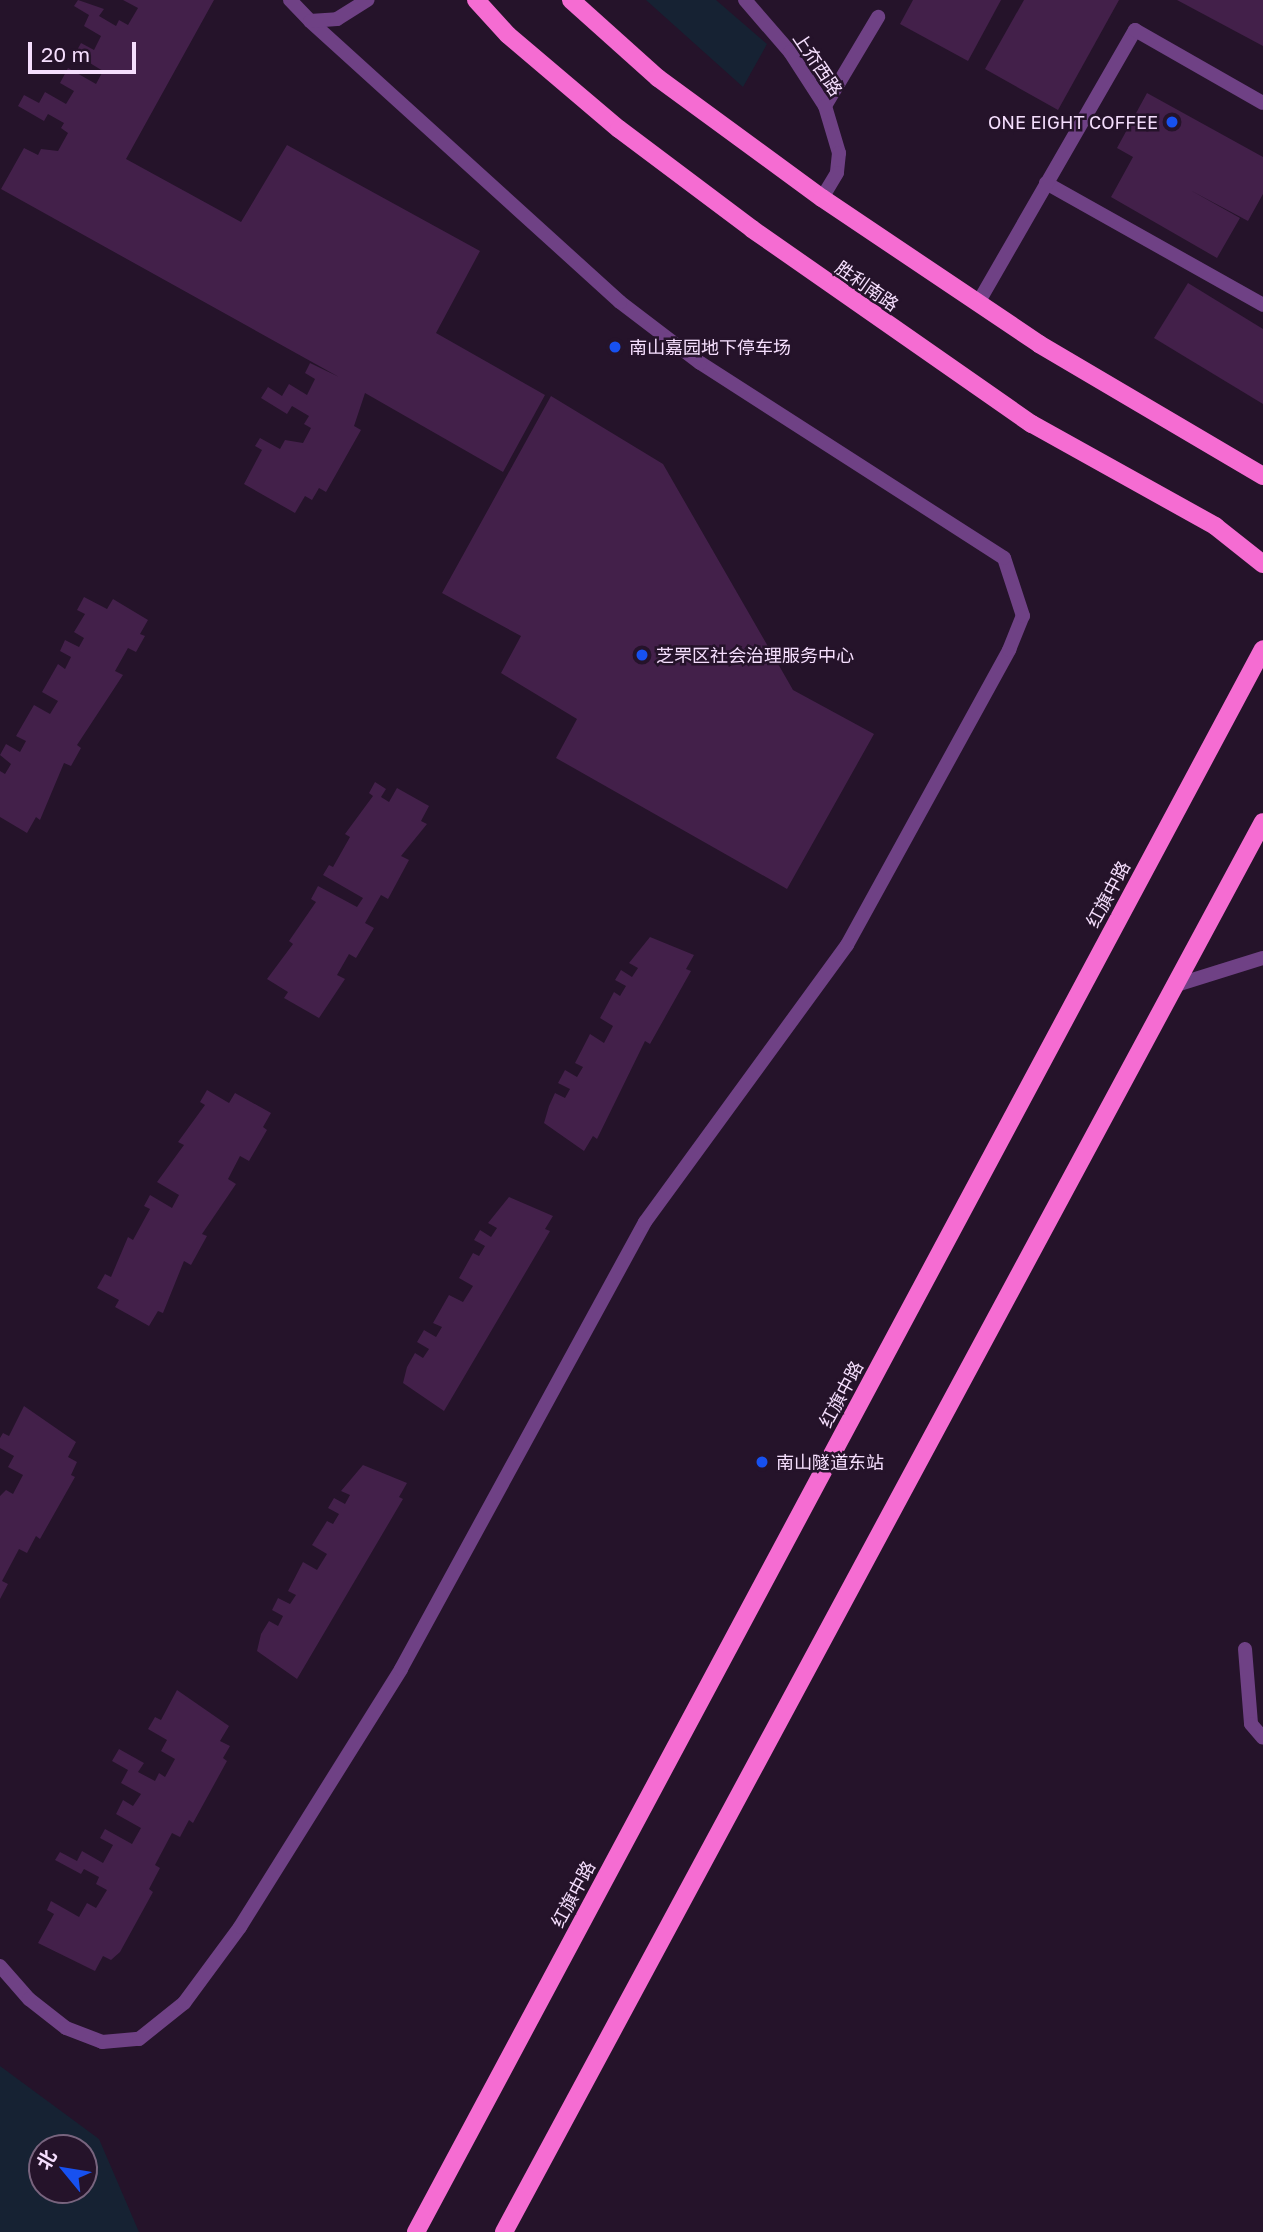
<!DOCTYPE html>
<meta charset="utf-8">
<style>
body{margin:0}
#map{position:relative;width:1263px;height:2232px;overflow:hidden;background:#25132a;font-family:"Golos Text","Noto Sans SC",sans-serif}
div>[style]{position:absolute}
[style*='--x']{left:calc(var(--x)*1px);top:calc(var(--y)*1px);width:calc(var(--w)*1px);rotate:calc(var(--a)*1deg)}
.green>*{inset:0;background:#162233}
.building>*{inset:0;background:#43204a}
.service>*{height:14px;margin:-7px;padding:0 7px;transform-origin:7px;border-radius:7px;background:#6f4185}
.minor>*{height:14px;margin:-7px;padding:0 7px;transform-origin:7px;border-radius:7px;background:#6f4185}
.primary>*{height:18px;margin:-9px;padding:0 9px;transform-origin:9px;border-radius:9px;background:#f56cd2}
.dots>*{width:19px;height:19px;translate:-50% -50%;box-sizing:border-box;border:4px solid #25132a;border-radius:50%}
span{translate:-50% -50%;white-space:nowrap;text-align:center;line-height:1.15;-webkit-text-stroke:5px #25132a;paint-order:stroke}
.street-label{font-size:18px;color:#f5defd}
.poi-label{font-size:18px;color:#f5defd}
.right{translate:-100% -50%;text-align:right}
.left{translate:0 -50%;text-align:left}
.north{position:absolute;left:28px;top:2134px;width:70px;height:70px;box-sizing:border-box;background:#25132a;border:2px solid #78647e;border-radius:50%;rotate:300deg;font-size:19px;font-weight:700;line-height:28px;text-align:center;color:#f5defd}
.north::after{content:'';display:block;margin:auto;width:24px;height:32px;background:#1751f0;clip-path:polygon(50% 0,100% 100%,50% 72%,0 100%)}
.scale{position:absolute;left:28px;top:42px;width:108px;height:32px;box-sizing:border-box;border:4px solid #f5defd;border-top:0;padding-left:9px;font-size:21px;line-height:24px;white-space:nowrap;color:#f5defd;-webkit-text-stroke:5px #25132a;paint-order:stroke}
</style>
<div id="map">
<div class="green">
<i style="clip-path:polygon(646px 0,716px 0,767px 44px,743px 87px)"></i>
<i style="clip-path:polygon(evenodd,0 2066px,99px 2139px,139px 2232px,0 2232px,0 2066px,42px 2148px,84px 2148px,84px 2190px,42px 2190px,42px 2148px)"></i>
</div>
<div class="building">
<i style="clip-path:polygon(78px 0,104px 9px,99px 16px,116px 26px,119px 20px,128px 25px,138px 8px,123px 0,214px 0,126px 159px,241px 222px,287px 145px,480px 251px,436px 333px,545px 395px,503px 472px,365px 393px,354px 426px,361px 430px,326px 492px,319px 488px,312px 500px,305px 496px,295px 513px,244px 484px,262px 450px,255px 446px,260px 438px,280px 449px,285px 440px,303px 443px,311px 428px,304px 424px,309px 416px,292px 406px,287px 414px,261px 398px,268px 387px,282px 396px,289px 384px,307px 395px,315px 379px,305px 373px,310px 363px,339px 377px,1px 189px,24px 148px,38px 155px,41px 149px,58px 151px,68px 133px,61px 128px,64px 123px,48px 114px,44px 121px,18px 106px,24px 95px,39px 103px,45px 92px,66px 104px,74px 91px,60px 83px,68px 68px,96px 84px,103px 71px,75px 54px,81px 43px,94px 50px,101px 36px,84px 26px,89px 15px,74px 6px)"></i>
<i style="clip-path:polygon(913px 0,1001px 0,968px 61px,900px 24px)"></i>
<i style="clip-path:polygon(1024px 0,1119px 0,1058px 110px,985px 69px)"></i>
<i style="clip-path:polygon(1177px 0,1263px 0,1263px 46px)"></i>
<i style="clip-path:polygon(1147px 93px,1263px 157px,1263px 194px,1248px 221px,1190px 190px,1240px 218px,1217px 258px,1111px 197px,1133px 157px,1117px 148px)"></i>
<i style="clip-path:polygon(1188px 283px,1263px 329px,1263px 404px,1154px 338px)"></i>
<i style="clip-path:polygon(551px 396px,663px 464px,793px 690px,874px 734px,787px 889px,556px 758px,577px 719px,501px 673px,521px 636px,442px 593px)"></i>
<i style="clip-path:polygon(84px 597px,107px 609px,113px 599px,148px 620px,140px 634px,145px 636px,136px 652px,128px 648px,115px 671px,123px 675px,77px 745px,81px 748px,71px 766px,64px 763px,40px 820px,36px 817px,27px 833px,0 817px,0 771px,5px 774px,11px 764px,0 755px,6px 744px,20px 752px,26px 741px,16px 736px,34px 705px,50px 714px,58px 701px,42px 692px,58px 664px,65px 669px,71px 657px,60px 651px,65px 640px,79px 647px,84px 638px,74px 632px,85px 614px,77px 610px)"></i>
<i style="clip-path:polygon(375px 782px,386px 789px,381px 797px,389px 802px,397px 788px,429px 806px,421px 821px,427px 824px,401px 856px,409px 860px,388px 899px,381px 895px,365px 923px,374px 928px,356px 958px,349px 954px,337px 975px,345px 979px,319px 1018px,284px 998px,288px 992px,267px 979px,293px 944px,289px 941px,316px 902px,311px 899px,318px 886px,357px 907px,363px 898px,323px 875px,329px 865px,333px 867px,350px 837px,345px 834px,373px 796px,369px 793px)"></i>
<i style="clip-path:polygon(650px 937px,694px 955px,686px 969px,691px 971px,650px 1044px,645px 1041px,597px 1139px,593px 1136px,584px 1151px,544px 1123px,549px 1106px,555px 1093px,565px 1098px,570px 1089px,558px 1083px,565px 1070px,577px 1077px,583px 1067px,575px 1063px,590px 1034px,604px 1043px,613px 1026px,600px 1018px,614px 992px,620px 996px,626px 986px,615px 980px,621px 970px,632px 977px,638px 968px,629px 963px)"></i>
<i style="clip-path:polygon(207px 1090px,229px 1103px,235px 1093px,271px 1113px,263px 1127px,267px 1130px,249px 1161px,240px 1156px,228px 1179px,236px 1184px,202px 1234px,207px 1236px,191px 1265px,184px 1261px,163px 1313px,158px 1311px,149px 1326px,115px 1307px,119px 1300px,97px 1288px,105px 1274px,111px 1277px,128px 1237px,133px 1240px,150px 1209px,144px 1206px,150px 1195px,172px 1208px,179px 1195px,157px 1182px,184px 1145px,178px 1142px,205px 1105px,200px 1102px)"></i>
<i style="clip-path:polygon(509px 1197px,553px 1216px,545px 1229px,550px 1231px,444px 1411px,403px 1383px,407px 1367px,415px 1353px,423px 1358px,429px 1349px,417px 1342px,424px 1330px,436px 1337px,442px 1327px,433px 1323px,449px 1295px,463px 1302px,473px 1286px,459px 1278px,473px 1253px,479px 1256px,485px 1246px,474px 1240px,480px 1230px,491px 1237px,497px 1228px,488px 1223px)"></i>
<i style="clip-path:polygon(24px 1406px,76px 1442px,68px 1457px,77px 1462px,71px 1475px,75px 1477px,40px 1539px,36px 1536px,27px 1553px,19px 1549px,2px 1581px,8px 1584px,0 1599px,0 1496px,6px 1490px,13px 1494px,23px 1475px,8px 1467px,14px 1456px,0 1448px,0 1438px,3px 1433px,9px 1436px)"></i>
<i style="clip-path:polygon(363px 1465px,407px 1483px,399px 1497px,403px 1499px,297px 1679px,257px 1651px,261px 1634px,269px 1621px,278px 1626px,283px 1616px,272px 1610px,278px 1598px,290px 1604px,296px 1595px,288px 1591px,303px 1562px,317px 1570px,327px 1554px,312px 1545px,327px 1521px,333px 1524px,339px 1514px,328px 1508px,334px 1498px,345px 1504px,350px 1495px,341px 1491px)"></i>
<i style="clip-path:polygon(177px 1690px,229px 1726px,220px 1741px,230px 1746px,223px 1758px,227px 1761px,193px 1823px,189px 1820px,180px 1837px,172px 1833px,155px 1865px,160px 1868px,149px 1889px,153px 1892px,120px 1952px,111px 1960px,103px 1956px,95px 1971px,38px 1943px,54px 1914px,47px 1910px,51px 1901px,79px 1917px,87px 1903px,96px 1908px,107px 1890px,96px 1884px,99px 1877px,84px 1869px,81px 1874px,55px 1860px,60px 1852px,77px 1861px,82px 1851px,103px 1863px,113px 1845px,100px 1838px,105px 1829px,132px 1844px,141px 1828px,116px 1814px,123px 1800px,133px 1806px,141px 1794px,121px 1783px,128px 1770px,112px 1761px,119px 1749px,144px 1763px,138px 1772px,155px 1781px,159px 1773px,165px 1777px,175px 1759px,161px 1751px,167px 1740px,148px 1729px,155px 1717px,161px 1720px)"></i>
</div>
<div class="service">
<i style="--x:290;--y:0;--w:29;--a:46"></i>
<i style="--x:825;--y:106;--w:104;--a:-59.2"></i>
<i style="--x:1046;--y:183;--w:249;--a:29.3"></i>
<i style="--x:978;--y:303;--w:315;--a:-60.1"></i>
<i style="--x:1135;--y:30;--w:147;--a:29.7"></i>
<i style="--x:1173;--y:986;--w:94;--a:-17.3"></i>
<i style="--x:0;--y:1966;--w:44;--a:48.7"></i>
<i style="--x:29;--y:1999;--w:47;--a:38.1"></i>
<i style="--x:66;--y:2028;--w:39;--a:21"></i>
<i style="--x:102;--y:2042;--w:37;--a:-5"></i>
<i style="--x:139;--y:2039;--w:58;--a:-38.7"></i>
<i style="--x:184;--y:2003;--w:94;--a:-53.6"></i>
<i style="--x:240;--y:1927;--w:304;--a:-58"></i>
<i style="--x:401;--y:1669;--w:509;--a:-61.37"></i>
<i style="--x:645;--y:1222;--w:343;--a:-53.9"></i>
<i style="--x:847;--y:945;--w:337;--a:-61.2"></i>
<i style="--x:1009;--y:650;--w:37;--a:-68"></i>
<i style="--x:1023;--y:616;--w:61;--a:-108.1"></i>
<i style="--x:1004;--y:558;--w:361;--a:-147.3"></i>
<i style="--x:700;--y:363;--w:101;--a:-142.7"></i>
<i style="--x:620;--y:302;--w:418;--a:-137.8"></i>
<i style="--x:310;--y:21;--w:27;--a:-4"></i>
<i style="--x:337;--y:19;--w:36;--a:-32"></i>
</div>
<div class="minor">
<i style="--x:745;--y:0;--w:69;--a:49.1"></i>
<i style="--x:790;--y:52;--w:64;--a:57.1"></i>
<i style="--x:825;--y:106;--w:49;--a:73.4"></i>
<i style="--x:839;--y:153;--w:20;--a:96"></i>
<i style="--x:837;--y:173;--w:29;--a:121"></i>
<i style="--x:1245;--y:1649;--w:75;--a:85.4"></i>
<i style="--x:1251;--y:1724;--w:18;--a:49"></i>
</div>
<div class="primary">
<i style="--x:476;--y:0;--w:47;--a:47.6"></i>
<i style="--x:508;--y:35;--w:145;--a:40.3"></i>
<i style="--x:619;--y:129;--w:166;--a:36.9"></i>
<i style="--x:752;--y:229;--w:341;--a:34.9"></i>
<i style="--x:1032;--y:424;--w:210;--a:29.1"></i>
<i style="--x:1215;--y:526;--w:61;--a:38.4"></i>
<i style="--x:571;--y:0;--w:117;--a:41.9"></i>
<i style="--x:658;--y:78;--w:203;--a:36.2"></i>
<i style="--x:822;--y:198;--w:262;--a:33.9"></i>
<i style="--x:1039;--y:344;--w:260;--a:30.5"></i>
<i style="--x:416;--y:2232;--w:1795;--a:-61.85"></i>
<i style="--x:504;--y:2232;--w:1601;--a:-61.71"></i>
</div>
<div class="dots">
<i style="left:1172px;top:122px;background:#1751f0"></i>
<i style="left:615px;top:347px;background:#1751f0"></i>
<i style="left:642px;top:655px;background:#1751f0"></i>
<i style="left:762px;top:1462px;background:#1751f0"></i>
</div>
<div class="street-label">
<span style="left:818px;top:64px;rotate:56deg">上夼西路</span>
<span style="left:867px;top:286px;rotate:35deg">胜利南路</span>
<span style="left:1108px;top:894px;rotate:-62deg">红旗中路</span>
<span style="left:841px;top:1394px;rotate:-62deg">红旗中路</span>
<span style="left:573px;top:1894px;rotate:-62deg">红旗中路</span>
</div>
<div class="poi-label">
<span class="right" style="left:1158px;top:122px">ONE EIGHT COFFEE</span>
<span class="left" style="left:629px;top:347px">南山嘉园地下停车场</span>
<span class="left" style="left:656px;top:655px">芝罘区社会治理服务中心</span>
<span class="left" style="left:776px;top:1462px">南山隧道东站</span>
</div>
<div class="north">北</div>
<div class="scale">20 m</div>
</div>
